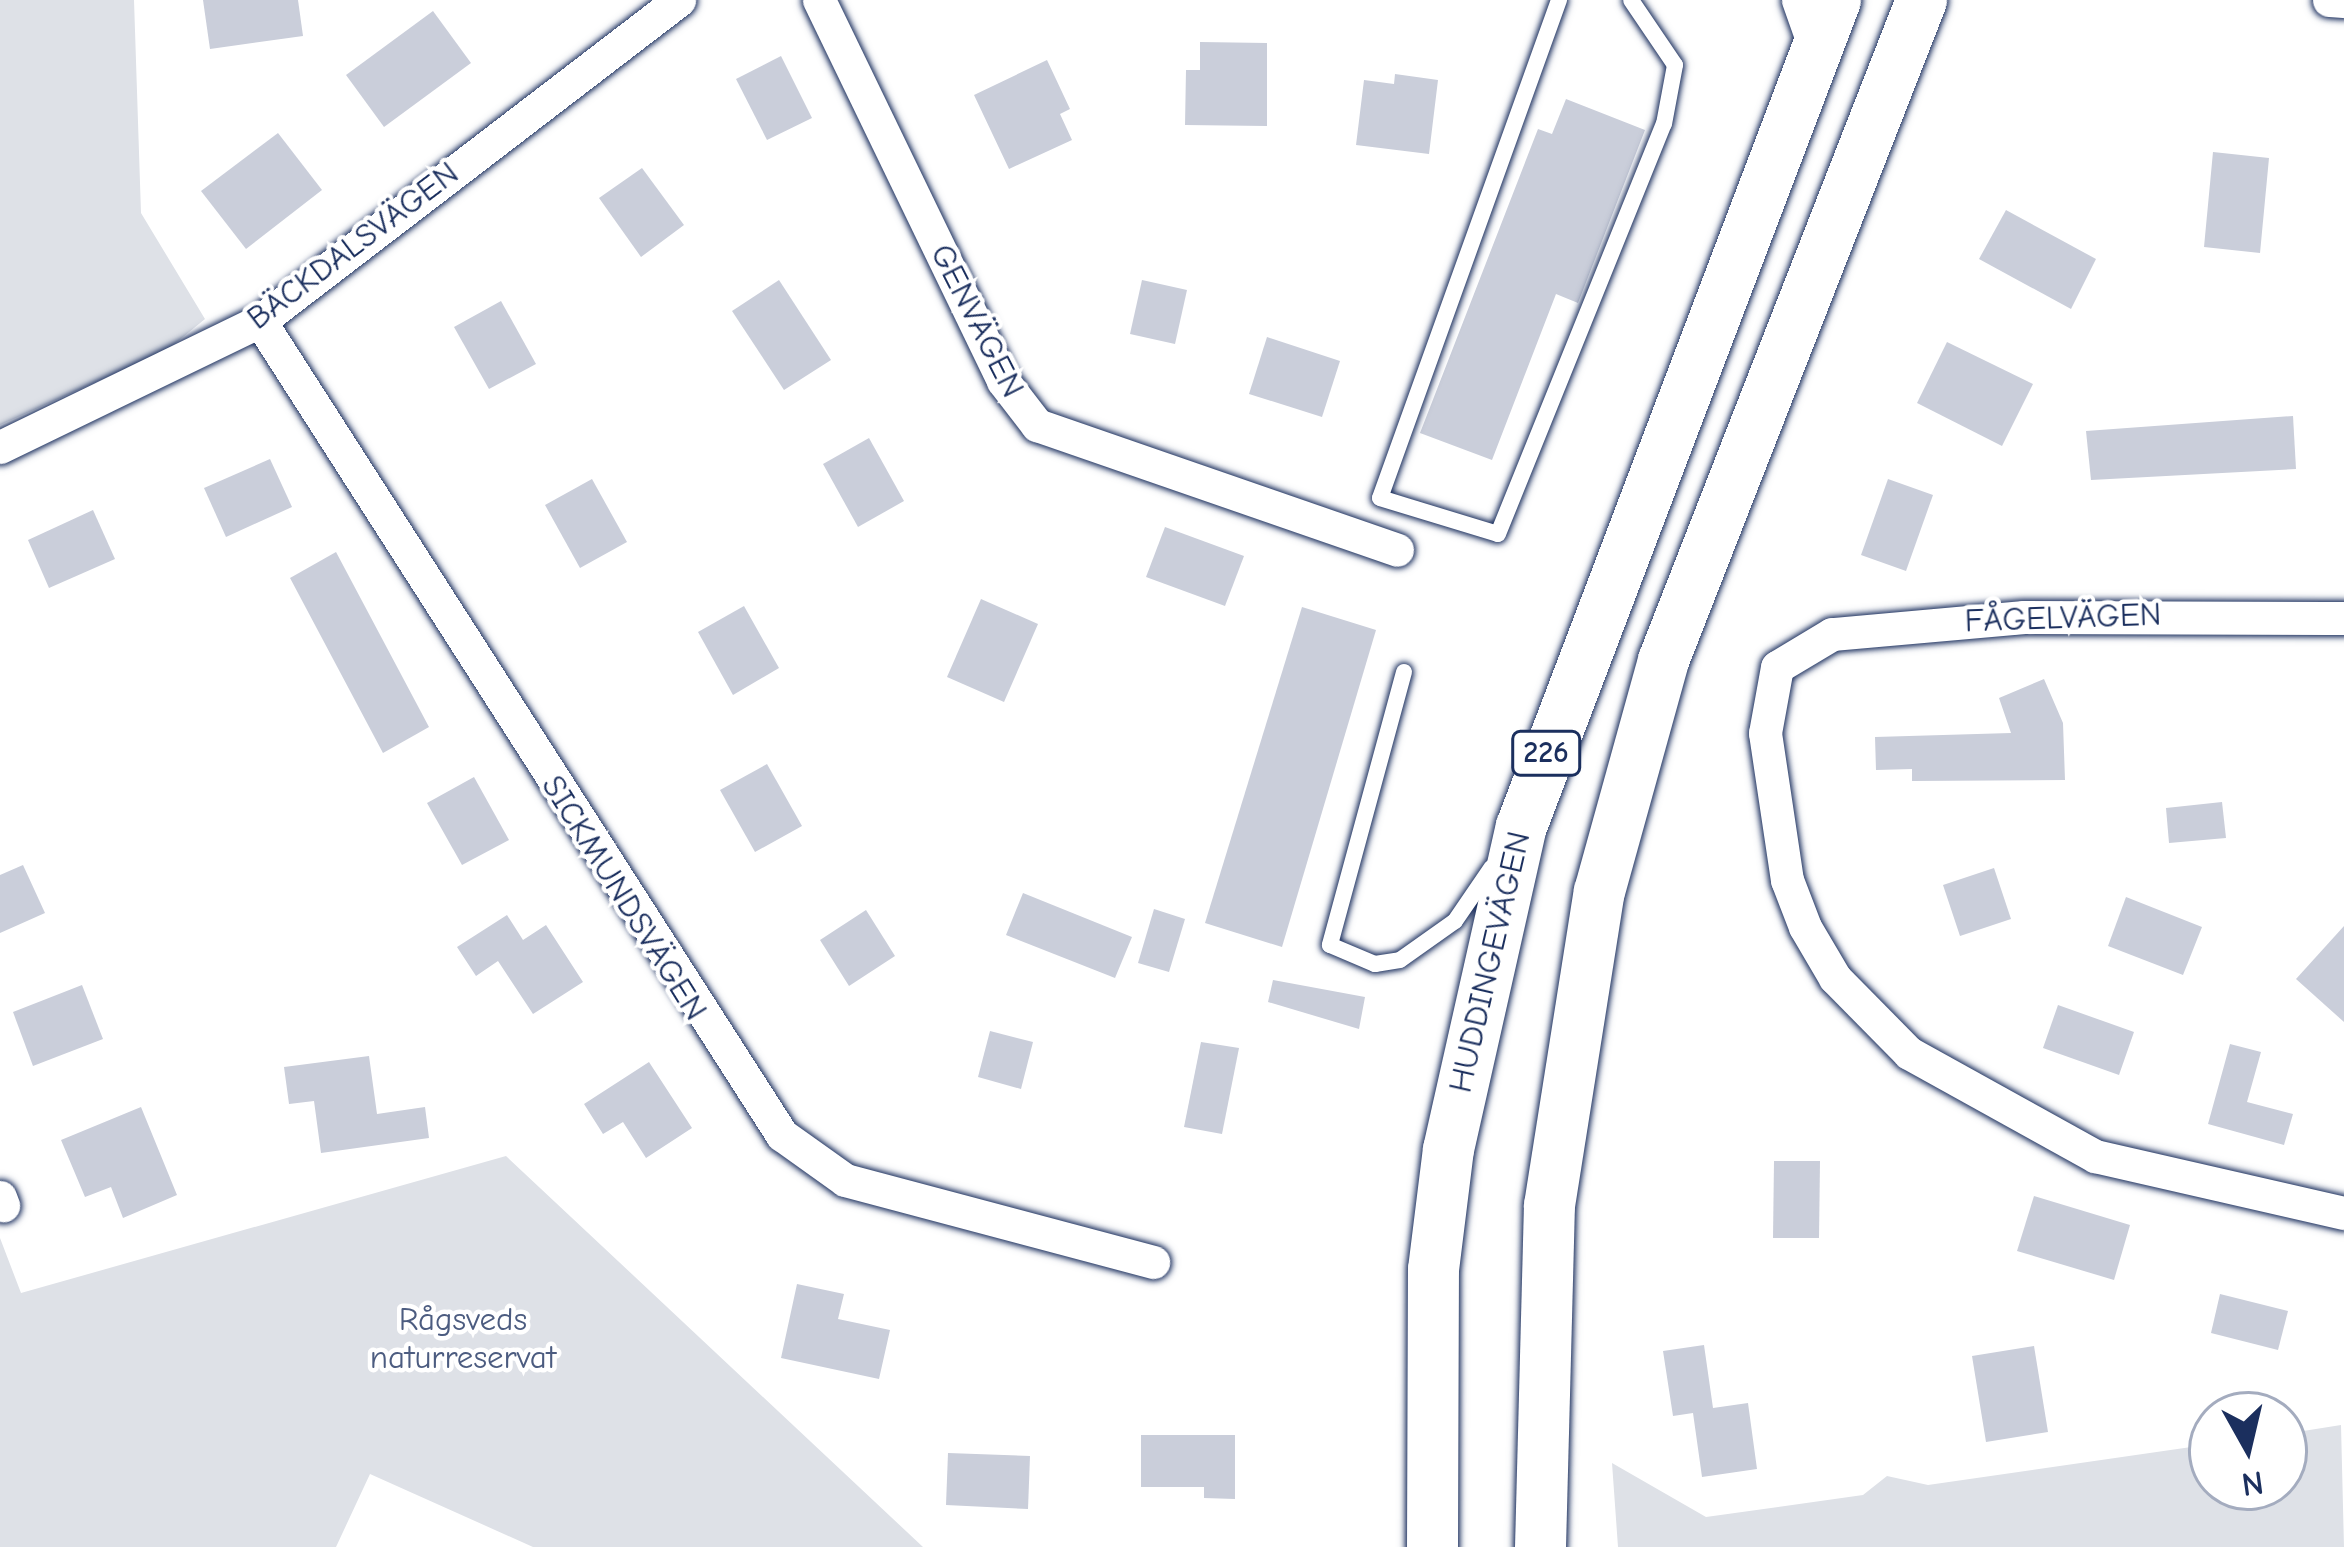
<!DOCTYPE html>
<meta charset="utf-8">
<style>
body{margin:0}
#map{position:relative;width:2344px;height:1547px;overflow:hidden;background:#fff;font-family:"Comic Neue",sans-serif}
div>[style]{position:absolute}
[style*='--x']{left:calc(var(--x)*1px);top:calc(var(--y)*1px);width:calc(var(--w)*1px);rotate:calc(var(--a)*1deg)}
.green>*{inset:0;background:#dee1e7}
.building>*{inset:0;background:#caceda}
.roads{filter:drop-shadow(0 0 3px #1b2f5e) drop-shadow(0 0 3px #1b2f5e)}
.service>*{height:16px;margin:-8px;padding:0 8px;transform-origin:8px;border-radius:8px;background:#fff}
.minor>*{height:33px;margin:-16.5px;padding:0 16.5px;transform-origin:16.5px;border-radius:16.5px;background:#fff}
.primary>*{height:51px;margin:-25.5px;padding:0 25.5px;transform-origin:25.5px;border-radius:25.5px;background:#fff}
span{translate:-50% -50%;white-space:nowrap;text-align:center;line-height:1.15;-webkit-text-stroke:9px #fff;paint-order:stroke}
.shield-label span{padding:3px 9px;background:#fff;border:3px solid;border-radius:9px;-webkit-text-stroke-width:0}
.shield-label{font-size:30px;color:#1b2f5e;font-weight:700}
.street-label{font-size:33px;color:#1b2f5e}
.park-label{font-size:33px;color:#4c5c80}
.north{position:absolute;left:2188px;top:1391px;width:120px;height:120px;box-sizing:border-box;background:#fff;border:3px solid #a4acbf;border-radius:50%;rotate:172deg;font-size:33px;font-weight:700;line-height:48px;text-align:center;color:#1b2f5e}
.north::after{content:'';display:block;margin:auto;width:42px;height:54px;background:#1b2f5e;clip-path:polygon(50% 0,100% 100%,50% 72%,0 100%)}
</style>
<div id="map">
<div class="green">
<i style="clip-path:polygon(0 0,134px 0,141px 213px,205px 319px,167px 350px,0 425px)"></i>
<i style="clip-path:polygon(506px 1156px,923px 1547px,533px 1547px,370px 1474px,336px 1547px,0 1547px,0 1238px,21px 1293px)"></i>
<i style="clip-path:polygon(2341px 1425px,2344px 1547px,1618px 1547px,1612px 1463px,1706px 1517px,1863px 1495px,1887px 1476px,1928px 1485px,2212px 1444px,2212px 1487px,2284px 1487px,2284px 1434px)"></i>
</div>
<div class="building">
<i style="clip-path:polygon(203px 0,298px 0,303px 36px,210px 49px)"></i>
<i style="clip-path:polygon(433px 11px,471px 63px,384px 127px,346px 75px)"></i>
<i style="clip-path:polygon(1200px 42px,1267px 43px,1267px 126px,1185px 125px,1186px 70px,1200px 70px)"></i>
<i style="clip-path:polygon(781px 56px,812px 118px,767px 140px,736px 79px)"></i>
<i style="clip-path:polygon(1047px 60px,1070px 109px,1060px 114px,1072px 140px,1009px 169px,974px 95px)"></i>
<i style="clip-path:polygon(1395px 74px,1438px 80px,1429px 154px,1356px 145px,1364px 80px,1394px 84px)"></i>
<i style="clip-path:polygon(1566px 99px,1645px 130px,1578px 303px,1556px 294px,1492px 460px,1420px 433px,1538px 129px,1552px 134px)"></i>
<i style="clip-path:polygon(278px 133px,322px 190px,246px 249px,201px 191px)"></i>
<i style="clip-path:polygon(2213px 152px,2269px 158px,2260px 253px,2204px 247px)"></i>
<i style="clip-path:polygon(642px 168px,684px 225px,641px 257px,599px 198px)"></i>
<i style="clip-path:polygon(2006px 210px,2096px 259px,2071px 309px,1979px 259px)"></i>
<i style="clip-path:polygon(779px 280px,831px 360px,784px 390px,732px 311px)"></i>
<i style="clip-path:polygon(1142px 280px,1187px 290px,1175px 344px,1130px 334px)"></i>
<i style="clip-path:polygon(501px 301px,536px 364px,489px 389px,454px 327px)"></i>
<i style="clip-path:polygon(1267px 337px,1340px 361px,1322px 417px,1249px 394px)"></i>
<i style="clip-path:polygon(1947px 342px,2033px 384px,2002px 446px,1917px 403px)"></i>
<i style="clip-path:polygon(2293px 416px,2296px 469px,2091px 480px,2086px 431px)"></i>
<i style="clip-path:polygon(869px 438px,904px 501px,858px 527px,823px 464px)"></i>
<i style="clip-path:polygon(270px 459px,292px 507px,226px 537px,204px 488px)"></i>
<i style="clip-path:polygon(592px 479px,627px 542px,580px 568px,545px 505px)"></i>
<i style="clip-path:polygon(1888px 479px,1933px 495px,1906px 571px,1861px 555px)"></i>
<i style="clip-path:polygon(93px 510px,115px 559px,49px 588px,28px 540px)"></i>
<i style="clip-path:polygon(1165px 527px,1244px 556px,1225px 606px,1146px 577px)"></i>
<i style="clip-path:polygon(336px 552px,429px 727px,383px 753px,290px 578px)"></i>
<i style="clip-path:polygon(981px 599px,1038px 624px,1004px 702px,947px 677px)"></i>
<i style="clip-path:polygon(744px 606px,779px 668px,733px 695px,698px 632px)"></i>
<i style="clip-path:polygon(1302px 607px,1376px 630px,1282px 947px,1205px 923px)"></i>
<i style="clip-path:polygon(2044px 679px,2063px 723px,2065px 780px,1912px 781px,1912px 769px,1876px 770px,1875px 737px,2011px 733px,1999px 698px)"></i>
<i style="clip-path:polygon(767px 764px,802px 826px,755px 852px,720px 790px)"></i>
<i style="clip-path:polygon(474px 777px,509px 840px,462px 865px,427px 803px)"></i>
<i style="clip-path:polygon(2222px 802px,2226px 838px,2169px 843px,2166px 808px)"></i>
<i style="clip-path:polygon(23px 865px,45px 913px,0 933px,0 875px)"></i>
<i style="clip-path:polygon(1994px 868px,2011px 919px,1960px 936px,1943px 885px)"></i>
<i style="clip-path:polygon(1023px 893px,1132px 937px,1115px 978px,1006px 935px)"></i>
<i style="clip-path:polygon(2126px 897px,2202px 927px,2183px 975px,2108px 946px)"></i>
<i style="clip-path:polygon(1154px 909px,1185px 919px,1169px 972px,1138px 963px)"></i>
<i style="clip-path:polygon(866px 910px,895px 956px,849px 986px,820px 940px)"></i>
<i style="clip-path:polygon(507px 915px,523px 940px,546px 925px,583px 982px,533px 1014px,498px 961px,476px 976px,457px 947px)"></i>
<i style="clip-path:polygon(2344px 926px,2344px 1022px,2296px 979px)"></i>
<i style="clip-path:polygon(1273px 980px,1365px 997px,1359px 1029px,1268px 1002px)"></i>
<i style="clip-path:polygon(82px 985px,103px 1039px,33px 1066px,13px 1012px)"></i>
<i style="clip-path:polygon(2058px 1005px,2134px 1032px,2119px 1075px,2043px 1048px)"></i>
<i style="clip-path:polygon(990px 1031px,1033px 1042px,1021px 1089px,978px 1077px)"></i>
<i style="clip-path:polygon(1201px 1042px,1239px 1048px,1222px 1134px,1184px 1127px)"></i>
<i style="clip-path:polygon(2230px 1044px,2261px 1052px,2247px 1102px,2293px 1114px,2284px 1145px,2208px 1124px)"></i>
<i style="clip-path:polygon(369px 1056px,377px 1114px,425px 1107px,429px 1138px,321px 1153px,314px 1101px,289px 1104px,284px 1067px)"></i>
<i style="clip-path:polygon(649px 1062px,692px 1128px,646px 1158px,623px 1122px,603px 1134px,584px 1104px)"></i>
<i style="clip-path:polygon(141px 1107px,177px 1195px,123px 1218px,111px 1187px,85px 1197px,61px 1140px)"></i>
<i style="clip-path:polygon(1774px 1161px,1820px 1161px,1819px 1238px,1773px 1238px)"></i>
<i style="clip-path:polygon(2034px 1196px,2130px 1225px,2114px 1280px,2017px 1251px)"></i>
<i style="clip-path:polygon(797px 1284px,844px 1294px,838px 1319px,890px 1330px,879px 1379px,781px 1358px)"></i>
<i style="clip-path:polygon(2220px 1294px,2288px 1311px,2278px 1350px,2211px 1333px)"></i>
<i style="clip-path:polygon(1704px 1345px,1713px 1408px,1748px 1403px,1757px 1469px,1702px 1477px,1693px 1413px,1673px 1416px,1663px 1351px)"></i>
<i style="clip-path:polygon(2034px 1346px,2048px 1432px,1986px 1442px,1972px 1356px)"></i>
<i style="clip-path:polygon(1141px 1435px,1235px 1435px,1235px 1499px,1204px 1498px,1204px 1487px,1141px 1487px)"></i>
<i style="clip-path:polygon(948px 1453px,1030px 1456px,1028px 1509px,946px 1505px)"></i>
</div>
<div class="roads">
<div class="service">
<i style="--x:1559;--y:0;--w:529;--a:109.77"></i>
<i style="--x:1380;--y:498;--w:123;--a:17"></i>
<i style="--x:1498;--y:534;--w:442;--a:-68"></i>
<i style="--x:1664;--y:124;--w:60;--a:-79.4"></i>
<i style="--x:1675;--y:65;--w:78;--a:-124.1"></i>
<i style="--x:1404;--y:672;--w:283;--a:105.2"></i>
<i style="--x:1330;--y:945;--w:49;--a:22.9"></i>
<i style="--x:1375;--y:964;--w:25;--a:-9"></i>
<i style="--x:1400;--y:960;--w:67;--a:-35.3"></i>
<i style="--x:1455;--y:921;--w:65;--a:-55.6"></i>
</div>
<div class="minor">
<i style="--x:819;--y:0;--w:423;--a:64.2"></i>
<i style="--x:1003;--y:381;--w:56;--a:52.3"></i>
<i style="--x:1037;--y:425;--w:381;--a:19.1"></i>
<i style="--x:1798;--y:0;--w:54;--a:70.6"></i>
<i style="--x:2329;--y:0;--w:15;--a:4"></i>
<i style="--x:260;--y:321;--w:967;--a:57.33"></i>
<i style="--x:782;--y:1135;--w:77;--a:35.5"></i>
<i style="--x:845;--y:1180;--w:319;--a:14.9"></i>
<i style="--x:0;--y:447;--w:289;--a:-25.9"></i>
<i style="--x:260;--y:321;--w:528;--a:-37.46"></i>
<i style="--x:2344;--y:618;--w:320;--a:-179.8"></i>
<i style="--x:2024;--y:617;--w:193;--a:174.9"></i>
<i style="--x:1832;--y:634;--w:64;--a:149"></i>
<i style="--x:1777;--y:667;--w:67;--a:100.3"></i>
<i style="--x:1765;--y:733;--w:149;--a:81.5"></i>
<i style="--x:1787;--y:880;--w:50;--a:69"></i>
<i style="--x:1805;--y:927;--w:59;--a:59.5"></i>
<i style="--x:1835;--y:978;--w:105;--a:45.4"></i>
<i style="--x:1909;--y:1053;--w:213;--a:29"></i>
<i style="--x:2095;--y:1156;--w:255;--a:12.9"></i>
<i style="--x:0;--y:1197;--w:9;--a:69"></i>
</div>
<div class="primary">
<i style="--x:1432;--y:1547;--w:278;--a:-89.8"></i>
<i style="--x:1433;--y:1269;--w:121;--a:-82.9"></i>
<i style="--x:1448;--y:1149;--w:331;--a:-77.3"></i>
<i style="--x:1521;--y:826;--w:884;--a:-69.19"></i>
<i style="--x:1540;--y:1547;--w:342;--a:-88.5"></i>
<i style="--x:1549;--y:1205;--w:318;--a:-81"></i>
<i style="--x:1599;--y:891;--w:240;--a:-74.5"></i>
<i style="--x:1663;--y:660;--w:709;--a:-68.65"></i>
</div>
</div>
<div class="shield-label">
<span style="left:1546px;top:753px">226</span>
</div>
<div class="street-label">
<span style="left:353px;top:246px;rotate:-37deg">BÄCKDALSVÄGEN</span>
<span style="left:977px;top:321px;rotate:63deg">GENVÄGEN</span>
<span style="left:2063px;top:618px;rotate:-2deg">FÅGELVÄGEN</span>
<span style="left:624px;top:898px;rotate:58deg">SICKMUNDSVÄGEN</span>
<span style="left:1490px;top:962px;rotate:-77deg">HUDDINGEVÄGEN</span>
</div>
<div class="park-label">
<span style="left:463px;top:1339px">Rågsveds<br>naturreservat</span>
</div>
<div class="north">N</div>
</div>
